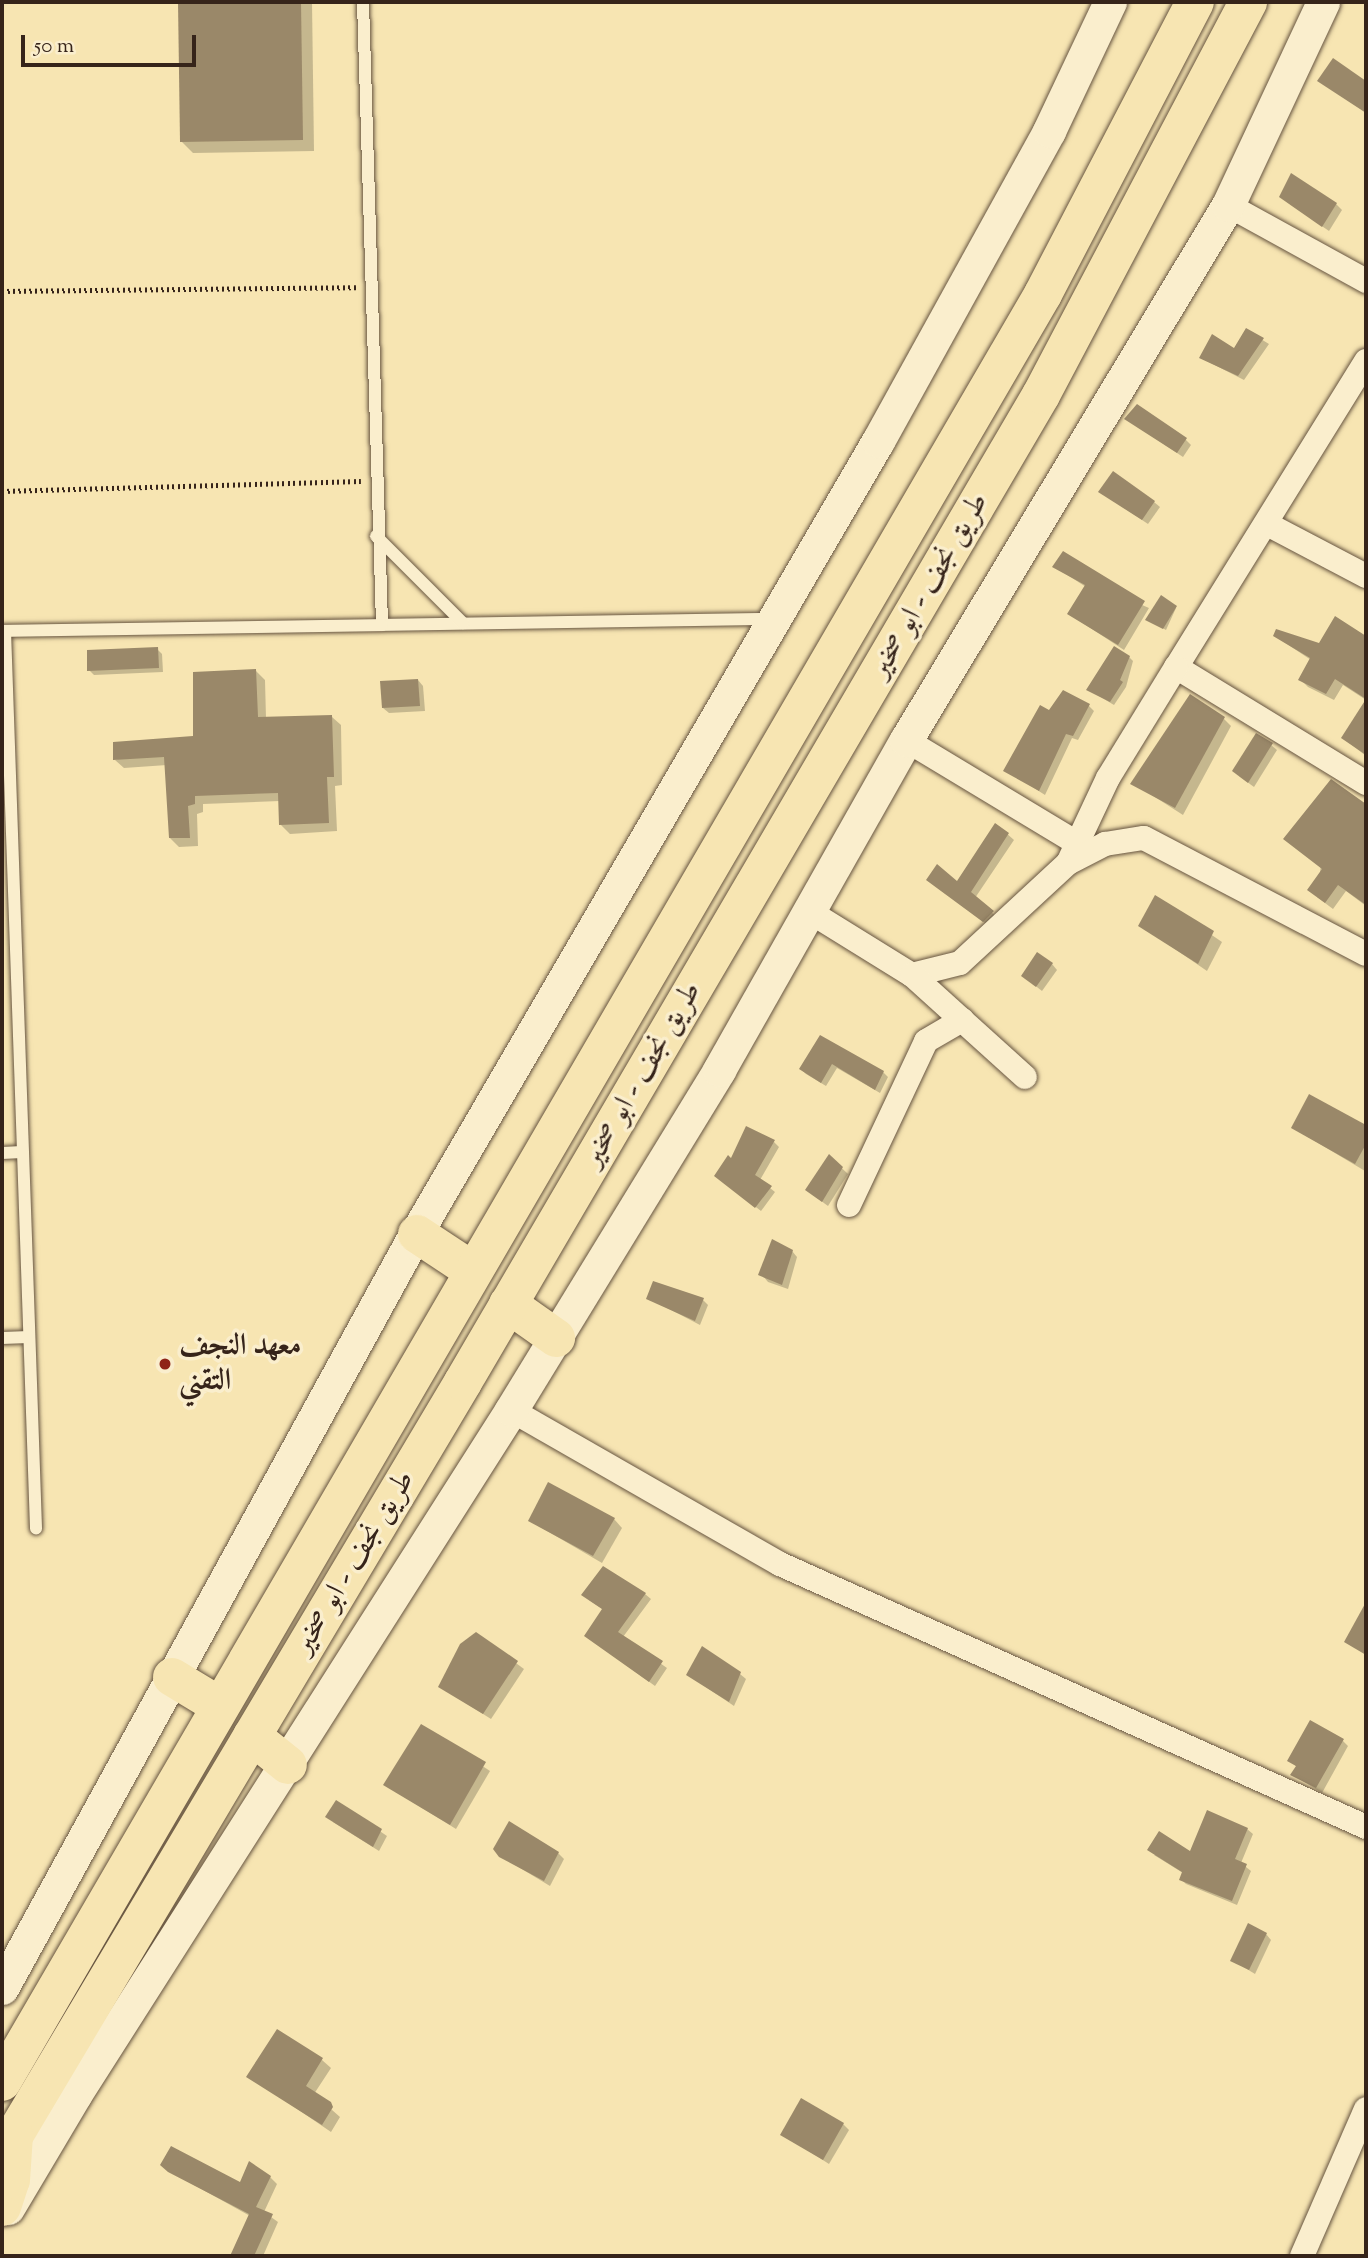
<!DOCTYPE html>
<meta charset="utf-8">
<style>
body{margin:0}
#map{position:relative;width:1368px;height:2258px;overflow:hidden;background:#f7e5b2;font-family:"Sorts Mill Goudy",Amiri,serif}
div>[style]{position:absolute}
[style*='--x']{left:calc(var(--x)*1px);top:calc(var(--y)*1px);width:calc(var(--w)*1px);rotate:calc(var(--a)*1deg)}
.shadow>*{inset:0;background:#0003}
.building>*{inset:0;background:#9a8869}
.path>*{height:4.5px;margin-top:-2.25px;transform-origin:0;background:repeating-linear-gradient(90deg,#36241a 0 2px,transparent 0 5.5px)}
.roads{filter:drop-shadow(0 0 2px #665440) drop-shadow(0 0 2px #665440)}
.service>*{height:12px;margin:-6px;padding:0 6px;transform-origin:6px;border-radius:6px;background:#faeecd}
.minor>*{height:24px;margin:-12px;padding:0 12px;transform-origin:12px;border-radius:12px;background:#faeecd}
.secondary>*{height:33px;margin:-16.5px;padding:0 16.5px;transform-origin:16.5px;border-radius:16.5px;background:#faeecd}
.trunk>*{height:38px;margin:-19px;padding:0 19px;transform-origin:19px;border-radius:19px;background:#f7e5b2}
.dots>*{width:19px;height:19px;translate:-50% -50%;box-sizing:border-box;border:4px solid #faeecd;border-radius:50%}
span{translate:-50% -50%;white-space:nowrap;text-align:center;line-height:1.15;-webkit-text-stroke:7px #faeecd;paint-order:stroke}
.street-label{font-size:30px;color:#36241a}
.poi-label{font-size:30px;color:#36241a;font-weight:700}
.left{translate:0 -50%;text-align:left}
.frame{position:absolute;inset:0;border:4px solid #36241a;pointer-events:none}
.scale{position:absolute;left:21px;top:35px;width:175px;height:32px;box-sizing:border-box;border:4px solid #36241a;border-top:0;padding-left:9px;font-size:21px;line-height:24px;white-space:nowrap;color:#36241a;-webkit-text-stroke:5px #faeecd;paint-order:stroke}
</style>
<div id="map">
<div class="shadow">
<i style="clip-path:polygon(180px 2px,312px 2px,314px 151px,193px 153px,181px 141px)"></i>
<i style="clip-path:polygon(1287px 202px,1336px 204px,1342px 210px,1329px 231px)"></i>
<i style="clip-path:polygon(1246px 330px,1269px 344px,1244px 380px,1201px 358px,1234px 351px)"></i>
<i style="clip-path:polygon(1126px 419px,1186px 440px,1191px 445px,1183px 457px)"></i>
<i style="clip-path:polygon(1100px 492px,1154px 502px,1160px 507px,1148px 524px)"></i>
<i style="clip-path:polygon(1055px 567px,1149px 608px,1124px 650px,1069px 614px,1086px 587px)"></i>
<i style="clip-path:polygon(1176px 608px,1166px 630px,1150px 621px)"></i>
<i style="clip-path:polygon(1335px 618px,1366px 638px,1366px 660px,1361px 669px,1366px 673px,1366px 700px,1343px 685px,1334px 700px,1308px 687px,1300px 679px,1311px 660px,1275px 636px,1320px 645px)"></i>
<i style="clip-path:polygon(157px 649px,162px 654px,163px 672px,94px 675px,89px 670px)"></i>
<i style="clip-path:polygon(1129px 657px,1133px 661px,1126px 687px,1114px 705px,1089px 690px)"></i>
<i style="clip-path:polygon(256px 671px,265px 680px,266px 718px,332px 717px,341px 725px,342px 785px,335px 786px,337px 831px,290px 834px,281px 825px,280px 801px,203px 804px,203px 812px,197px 814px,198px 846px,179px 847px,170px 838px,167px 765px,124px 768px,115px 760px,195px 737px)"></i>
<i style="clip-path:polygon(418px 680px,423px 686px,425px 711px,389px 713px,383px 708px)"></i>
<i style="clip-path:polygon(1366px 703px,1366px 756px,1343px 738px)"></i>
<i style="clip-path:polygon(1089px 706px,1094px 711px,1078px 740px,1072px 738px,1045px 795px,1006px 770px,1049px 712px)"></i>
<i style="clip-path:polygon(1224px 719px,1231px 726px,1183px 815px,1133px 783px)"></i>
<i style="clip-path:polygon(1271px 745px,1277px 750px,1254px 787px,1239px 776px)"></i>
<i style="clip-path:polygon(1331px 781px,1366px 806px,1366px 906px,1346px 891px,1333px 909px,1317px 897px)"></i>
<i style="clip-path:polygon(996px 824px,1014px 840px,975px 898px,998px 918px,989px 926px,928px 880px,957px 883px)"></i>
<i style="clip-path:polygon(1156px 897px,1222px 942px,1207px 971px,1140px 925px)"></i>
<i style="clip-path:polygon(1052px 964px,1057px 970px,1042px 991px,1023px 976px)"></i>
<i style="clip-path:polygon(820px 1037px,883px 1072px,888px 1077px,880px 1093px,837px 1068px,826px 1086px,806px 1074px,801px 1069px)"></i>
<i style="clip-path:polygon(1310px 1096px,1366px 1127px,1365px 1171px,1293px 1128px)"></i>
<i style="clip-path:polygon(774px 1142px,779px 1147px,760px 1180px,775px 1192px,761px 1211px,721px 1180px,732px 1160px)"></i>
<i style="clip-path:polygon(829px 1156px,848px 1174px,828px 1206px,813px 1195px)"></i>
<i style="clip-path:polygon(792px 1251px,797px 1257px,788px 1289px,768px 1282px,763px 1276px)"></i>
<i style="clip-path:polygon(648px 1298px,703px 1300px,708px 1305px,700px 1325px)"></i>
<i style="clip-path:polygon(614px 1519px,622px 1528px,602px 1563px,530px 1521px)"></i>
<i style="clip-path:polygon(645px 1594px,651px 1599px,623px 1637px,667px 1668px,655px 1686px,586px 1636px,604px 1610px,589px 1600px)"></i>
<i style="clip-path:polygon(476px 1634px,524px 1669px,491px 1719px,440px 1687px)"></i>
<i style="clip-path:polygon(740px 1674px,746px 1679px,734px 1706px,688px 1675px)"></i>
<i style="clip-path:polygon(422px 1726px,490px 1771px,456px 1829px,385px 1785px)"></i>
<i style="clip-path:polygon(1343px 1741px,1348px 1746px,1322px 1793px,1293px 1775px,1297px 1767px,1289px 1760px)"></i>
<i style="clip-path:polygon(337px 1802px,387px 1836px,379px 1851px,333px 1822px)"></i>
<i style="clip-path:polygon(1247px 1829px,1253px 1834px,1241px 1863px,1251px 1871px,1237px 1905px,1186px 1884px,1181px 1879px,1183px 1873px,1154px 1855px,1191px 1853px)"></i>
<i style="clip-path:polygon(558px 1853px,564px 1859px,550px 1886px,500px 1856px)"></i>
<i style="clip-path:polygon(1266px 1934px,1271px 1940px,1255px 1974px,1232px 1960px)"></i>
<i style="clip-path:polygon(322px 2060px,331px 2068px,314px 2094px,340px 2117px,331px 2132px,249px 2076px)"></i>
<i style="clip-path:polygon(843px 2124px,849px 2130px,829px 2164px,782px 2134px)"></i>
<i style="clip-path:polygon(169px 2171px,241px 2185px,270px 2177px,277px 2184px,264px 2212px,278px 2222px,263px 2256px,232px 2256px,250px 2216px)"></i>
</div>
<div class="building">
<i style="clip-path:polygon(178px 2px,301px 2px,303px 140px,180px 142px)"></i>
<i style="clip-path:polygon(1333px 58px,1366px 81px,1366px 113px,1317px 81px)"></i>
<i style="clip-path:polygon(1291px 173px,1337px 203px,1322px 227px,1279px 197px)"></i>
<i style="clip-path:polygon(1246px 328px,1264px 338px,1238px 376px,1199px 358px,1212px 334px,1234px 348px)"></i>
<i style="clip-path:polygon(1137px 404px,1187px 438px,1177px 453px,1124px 419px)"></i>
<i style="clip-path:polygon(1113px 471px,1155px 501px,1142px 520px,1098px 492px)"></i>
<i style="clip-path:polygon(1063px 551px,1145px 601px,1118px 645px,1067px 614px,1085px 585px,1052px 567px)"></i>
<i style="clip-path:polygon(1161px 595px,1177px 606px,1163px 629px,1145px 620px)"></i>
<i style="clip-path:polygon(1335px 616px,1366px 636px,1366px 699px,1335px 679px,1326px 694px,1298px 680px,1310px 658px,1273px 636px,1276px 629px,1319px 643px)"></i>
<i style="clip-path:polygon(1114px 646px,1130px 656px,1120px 680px,1123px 682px,1110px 702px,1086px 690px)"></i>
<i style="clip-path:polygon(158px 647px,159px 668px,87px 671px,87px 650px)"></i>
<i style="clip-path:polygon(256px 669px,258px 717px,332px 715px,334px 777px,327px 777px,329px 823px,279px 825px,278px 793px,195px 796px,195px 804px,188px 806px,190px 838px,169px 838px,164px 757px,113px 760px,113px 742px,193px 736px,193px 672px)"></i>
<i style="clip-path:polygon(418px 679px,420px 706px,382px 708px,380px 681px)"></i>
<i style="clip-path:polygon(1063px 690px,1090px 704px,1073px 736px,1066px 734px,1039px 791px,1003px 771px,1040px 705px,1049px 710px)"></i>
<i style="clip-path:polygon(1190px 694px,1225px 717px,1175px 808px,1130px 784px)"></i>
<i style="clip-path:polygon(1366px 699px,1366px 755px,1341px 738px)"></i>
<i style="clip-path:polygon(1256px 733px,1273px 743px,1248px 783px,1232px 771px)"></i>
<i style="clip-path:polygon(1331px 779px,1366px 804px,1366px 905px,1338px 885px,1325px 903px,1307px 890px,1322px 869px,1283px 839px)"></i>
<i style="clip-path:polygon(995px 823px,1009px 833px,971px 892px,994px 911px,983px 922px,926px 880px,937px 864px,957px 881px)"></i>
<i style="clip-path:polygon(1155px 895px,1214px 931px,1198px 964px,1138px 926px)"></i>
<i style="clip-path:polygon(1037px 952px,1053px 963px,1036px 987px,1021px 976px)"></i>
<i style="clip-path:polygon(820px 1035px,884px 1071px,875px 1090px,832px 1064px,821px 1083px,799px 1069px)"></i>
<i style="clip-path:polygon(1309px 1094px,1366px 1125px,1366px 1144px,1355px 1164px,1291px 1128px)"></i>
<i style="clip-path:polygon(746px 1126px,775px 1140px,755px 1175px,772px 1186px,755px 1208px,714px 1176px,728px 1155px,731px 1158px)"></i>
<i style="clip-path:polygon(829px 1154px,843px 1167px,822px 1202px,805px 1190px)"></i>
<i style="clip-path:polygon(772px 1239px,793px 1250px,782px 1285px,758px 1275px)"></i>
<i style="clip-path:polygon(653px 1281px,704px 1298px,695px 1321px,646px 1299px)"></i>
<i style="clip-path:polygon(548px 1482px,615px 1518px,593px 1556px,528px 1521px)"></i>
<i style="clip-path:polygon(603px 1566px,646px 1593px,618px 1632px,663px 1661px,649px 1682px,584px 1636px,602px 1609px,581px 1595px)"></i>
<i style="clip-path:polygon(1366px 1602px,1366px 1655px,1344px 1642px)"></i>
<i style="clip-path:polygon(476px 1632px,518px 1661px,483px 1714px,438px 1687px,460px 1644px)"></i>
<i style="clip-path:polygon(702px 1646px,741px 1672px,729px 1702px,686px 1675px)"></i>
<i style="clip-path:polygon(1310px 1720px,1344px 1739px,1316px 1788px,1290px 1775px,1296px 1766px,1287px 1761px)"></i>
<i style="clip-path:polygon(421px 1724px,486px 1762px,450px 1825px,383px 1785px)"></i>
<i style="clip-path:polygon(336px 1800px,382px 1829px,373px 1847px,325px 1817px)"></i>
<i style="clip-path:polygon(1207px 1810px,1248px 1828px,1235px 1859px,1247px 1864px,1232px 1901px,1179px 1880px,1182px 1872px,1147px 1850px,1159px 1831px,1190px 1851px)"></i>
<i style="clip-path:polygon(509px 1821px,559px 1852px,544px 1881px,499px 1857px,493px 1849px)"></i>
<i style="clip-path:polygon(1248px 1923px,1267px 1933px,1249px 1970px,1230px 1961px)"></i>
<i style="clip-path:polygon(277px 2029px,323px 2058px,306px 2086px,331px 2102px,333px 2107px,322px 2125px,246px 2077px)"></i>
<i style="clip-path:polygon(801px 2098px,844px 2123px,823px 2160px,780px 2135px)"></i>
<i style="clip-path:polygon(171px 2146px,240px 2182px,249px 2161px,271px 2176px,256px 2207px,273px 2214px,254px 2256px,230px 2256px,249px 2214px,168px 2172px,160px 2165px)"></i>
</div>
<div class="path">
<i style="--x:2;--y:291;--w:354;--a:-0.6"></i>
<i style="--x:2;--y:491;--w:359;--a:-1.6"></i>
</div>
<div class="roads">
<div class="service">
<i style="--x:363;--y:2;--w:623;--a:88.25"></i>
<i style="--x:382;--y:625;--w:387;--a:-0.9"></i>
<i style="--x:376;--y:536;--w:123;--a:45"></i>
<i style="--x:2;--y:631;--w:380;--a:-0.9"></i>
<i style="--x:5;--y:631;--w:898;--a:88.02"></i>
<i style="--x:2;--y:1153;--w:20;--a:-3"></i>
<i style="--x:2;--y:1338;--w:27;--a:-2"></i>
</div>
<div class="minor">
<i style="--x:1228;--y:205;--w:158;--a:28.8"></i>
<i style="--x:1366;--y:361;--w:360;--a:121.8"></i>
<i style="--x:1176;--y:667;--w:223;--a:31.4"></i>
<i style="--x:1267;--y:524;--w:112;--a:27.7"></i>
<i style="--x:906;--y:740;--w:200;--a:31.1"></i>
<i style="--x:1068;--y:863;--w:94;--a:-64.8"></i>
<i style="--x:1108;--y:778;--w:130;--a:-58.5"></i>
<i style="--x:807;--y:910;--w:123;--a:31.8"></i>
<i style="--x:912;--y:975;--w:49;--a:-14"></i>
<i style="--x:960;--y:963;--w:147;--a:-42.8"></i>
<i style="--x:1068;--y:863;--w:42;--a:-27.2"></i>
<i style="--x:1105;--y:844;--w:39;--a:-9"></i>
<i style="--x:1144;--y:838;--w:250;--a:27.6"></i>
<i style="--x:912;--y:975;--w:152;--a:42.1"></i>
<i style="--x:849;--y:1205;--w:181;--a:-64.8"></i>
<i style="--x:926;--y:1041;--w:42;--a:-30.3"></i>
<i style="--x:511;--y:1410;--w:310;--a:29.8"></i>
<i style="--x:780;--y:1564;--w:642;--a:24.17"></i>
<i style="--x:1302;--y:2256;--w:160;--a:-66.5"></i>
</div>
<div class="secondary">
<i style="--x:2;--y:1988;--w:851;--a:-61.27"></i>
<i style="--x:411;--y:1242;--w:927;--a:-59.76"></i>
<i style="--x:878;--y:441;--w:354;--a:-61.1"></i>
<i style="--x:1049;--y:131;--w:143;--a:-64.7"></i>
<i style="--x:8;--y:2208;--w:131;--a:-59.3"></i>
<i style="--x:75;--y:2095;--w:812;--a:-57.52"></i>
<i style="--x:511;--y:1410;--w:399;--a:-58.5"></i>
<i style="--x:719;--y:1070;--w:379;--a:-60.5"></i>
<i style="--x:906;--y:740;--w:624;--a:-58.96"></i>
<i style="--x:1228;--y:205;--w:224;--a:-64.9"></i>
</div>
<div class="trunk">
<i style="--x:417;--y:1234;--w:67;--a:33.5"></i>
<i style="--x:508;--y:1304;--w:59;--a:35.3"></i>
<i style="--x:172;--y:1677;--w:56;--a:31.1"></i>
<i style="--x:252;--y:1736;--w:46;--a:38.9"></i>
<i style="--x:2;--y:2082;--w:2069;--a:-59.79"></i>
<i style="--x:1043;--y:294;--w:329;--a:-62.5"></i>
<i style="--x:2;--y:2156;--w:901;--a:-59.22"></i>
<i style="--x:463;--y:1382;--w:1144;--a:-59.65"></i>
<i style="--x:1041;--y:395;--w:444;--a:-62.2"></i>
<i style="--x:2;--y:2207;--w:28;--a:-72"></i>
<i style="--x:11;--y:2180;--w:45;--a:-86.2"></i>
</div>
</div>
<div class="dots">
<i style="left:165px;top:1364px;background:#8f2418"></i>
</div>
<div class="street-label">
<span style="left:930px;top:586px;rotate:-60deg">طريق نجف - ابو صخير</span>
<span style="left:643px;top:1075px;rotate:-60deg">طريق نجف - ابو صخير</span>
<span style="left:355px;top:1563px;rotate:-59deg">طريق نجف - ابو صخير</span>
</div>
<div class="poi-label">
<span class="left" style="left:179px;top:1364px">معهد النجف<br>التقني</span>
</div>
<div class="frame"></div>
<div class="scale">50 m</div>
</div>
